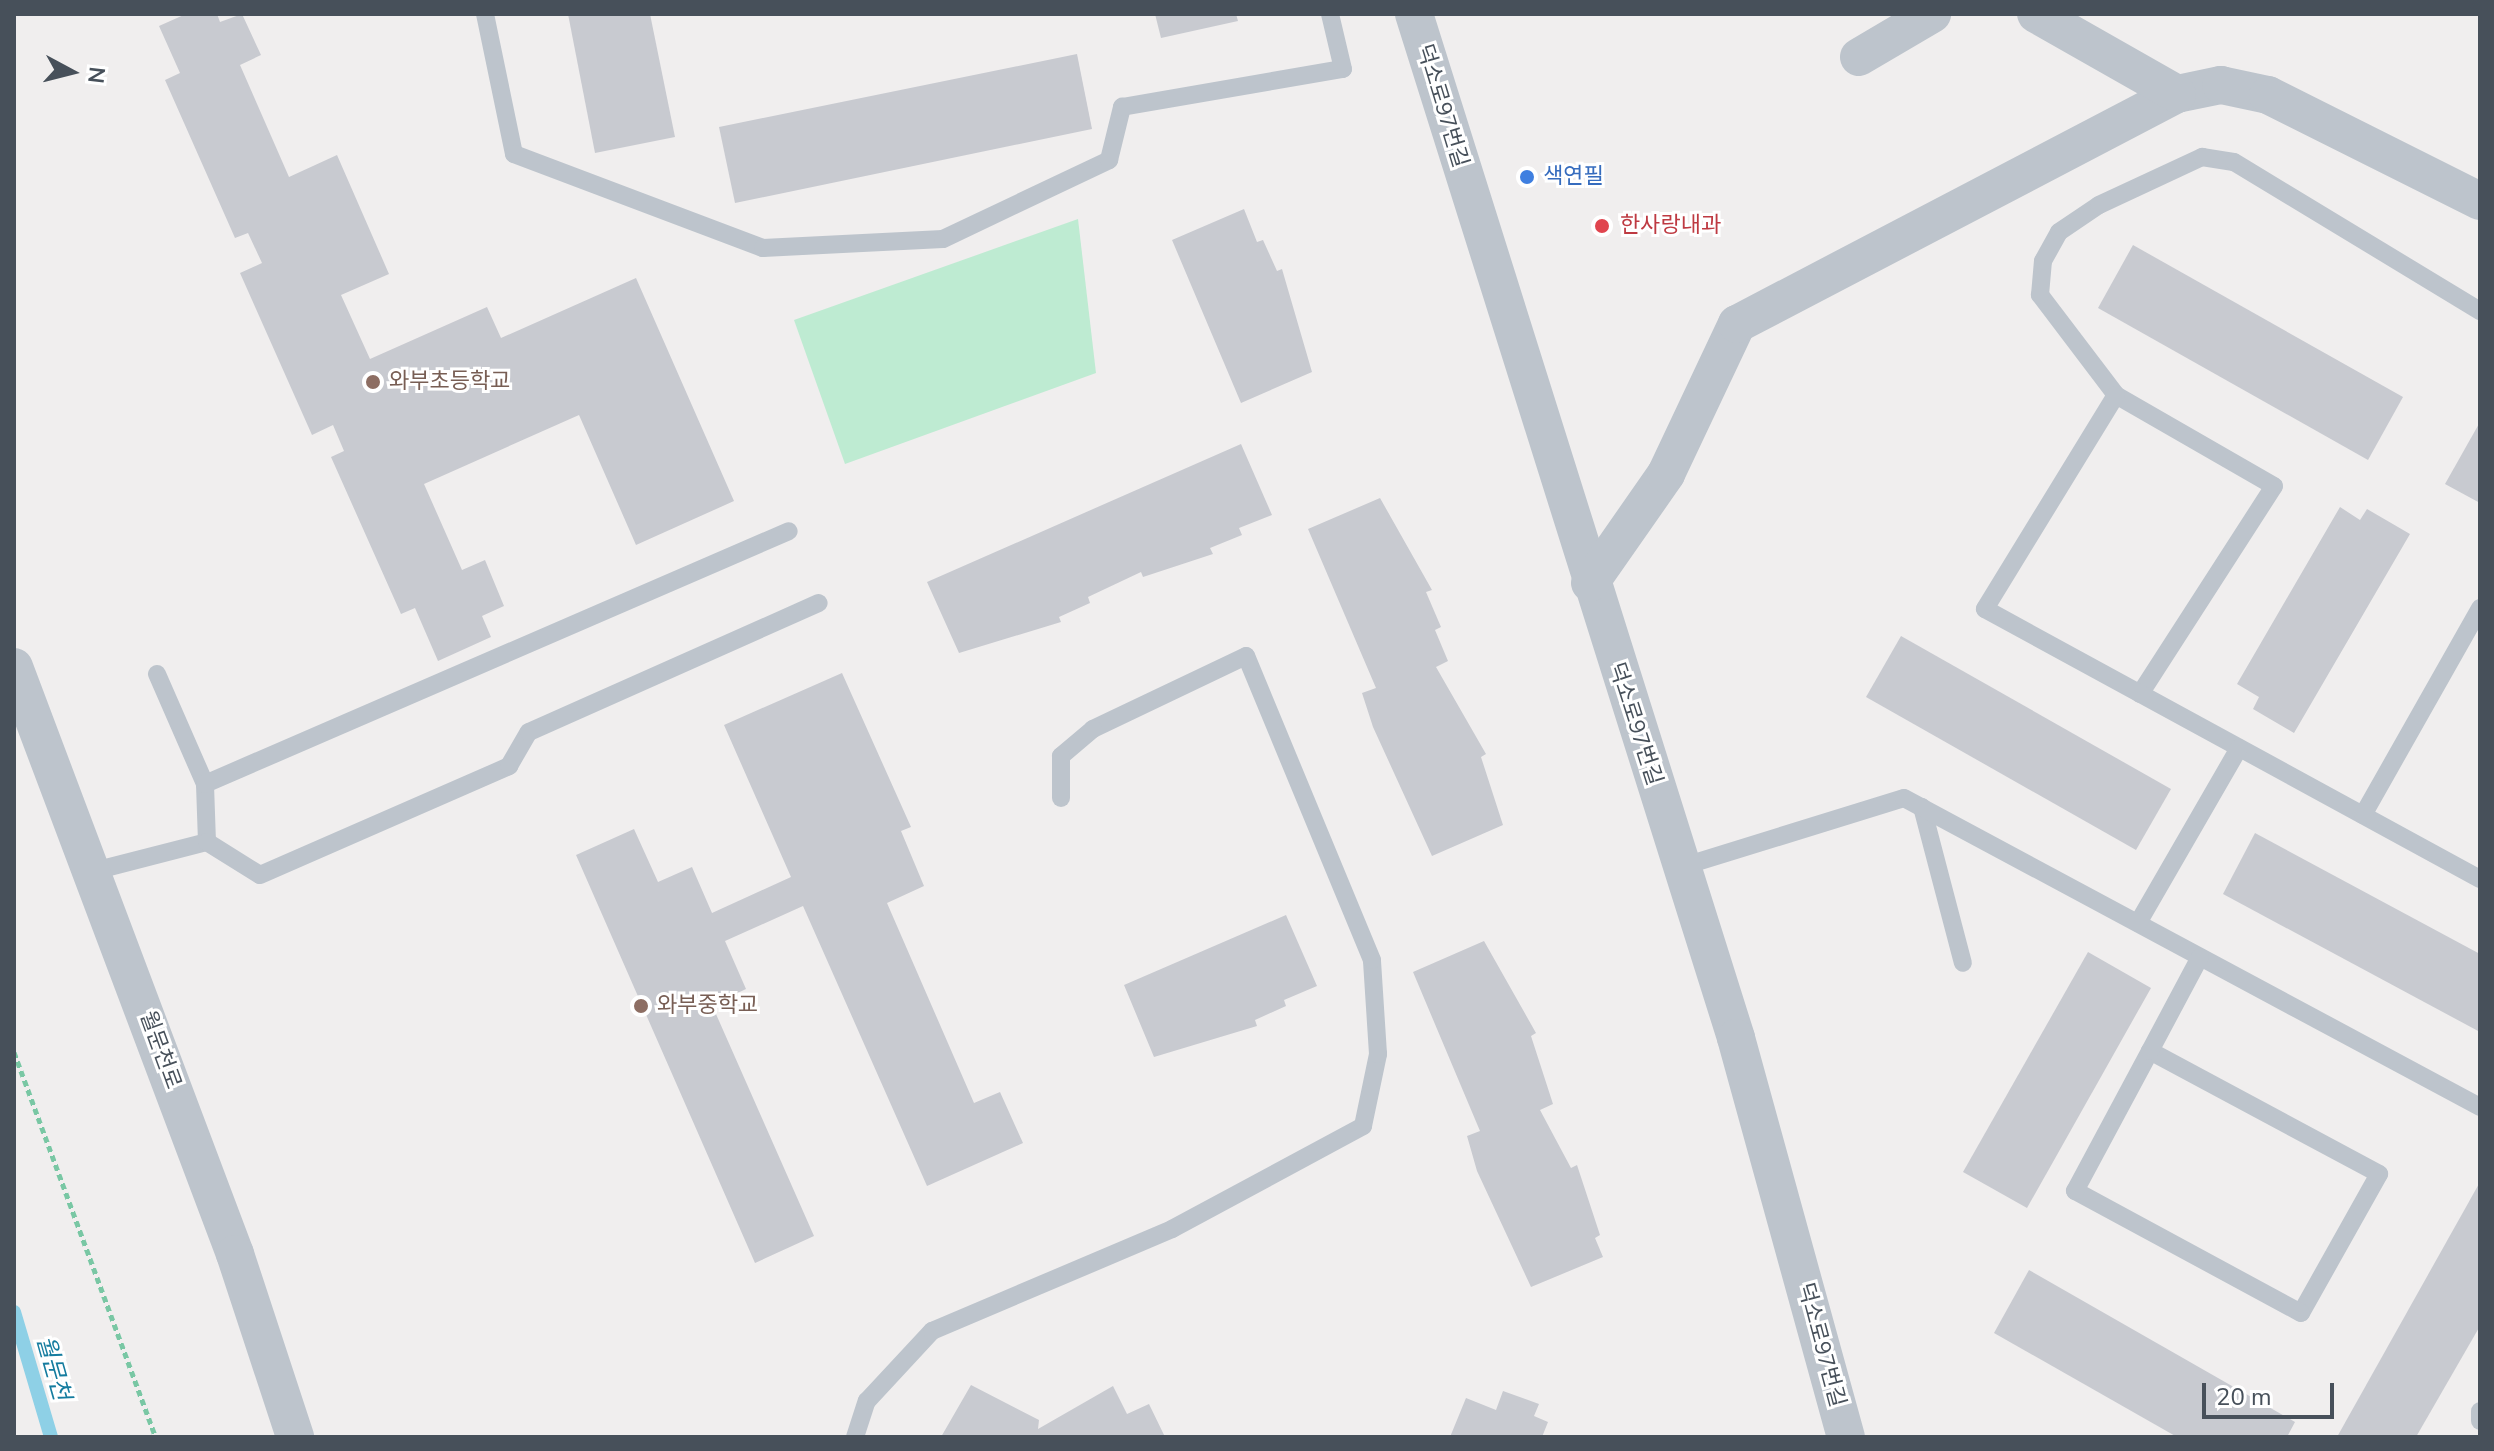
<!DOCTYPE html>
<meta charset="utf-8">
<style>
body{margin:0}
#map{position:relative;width:2494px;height:1451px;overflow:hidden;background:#f0eeee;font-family:"Nunito Sans","Noto Sans KR",sans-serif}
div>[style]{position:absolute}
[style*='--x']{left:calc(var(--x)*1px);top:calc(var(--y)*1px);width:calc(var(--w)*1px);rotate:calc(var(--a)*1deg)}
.green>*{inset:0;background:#beebd2}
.stream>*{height:14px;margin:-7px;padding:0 7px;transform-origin:7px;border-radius:7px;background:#8ed0e6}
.building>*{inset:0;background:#c8cad0}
.path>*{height:5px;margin-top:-2.5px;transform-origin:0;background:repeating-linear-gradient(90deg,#79c7a4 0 6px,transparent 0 10px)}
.lane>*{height:18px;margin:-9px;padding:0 9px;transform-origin:9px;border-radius:9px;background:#bdc4cc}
.street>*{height:38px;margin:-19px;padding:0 19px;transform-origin:19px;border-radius:19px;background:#bdc4cc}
.dots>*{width:22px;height:22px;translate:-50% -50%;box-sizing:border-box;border:4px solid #fff;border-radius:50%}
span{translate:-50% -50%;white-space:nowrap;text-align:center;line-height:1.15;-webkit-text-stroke:6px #fff;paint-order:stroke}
.street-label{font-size:22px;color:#47505a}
.shop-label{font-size:22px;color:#366cbe}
.left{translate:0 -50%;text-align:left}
.health-label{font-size:22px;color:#be3a42}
.education-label{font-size:22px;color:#785e54}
.water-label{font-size:24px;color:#157c9f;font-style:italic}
.frame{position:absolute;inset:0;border:16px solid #47505a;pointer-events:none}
.north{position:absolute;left:32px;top:32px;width:80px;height:80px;-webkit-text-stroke:6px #fff;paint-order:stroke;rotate:97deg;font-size:22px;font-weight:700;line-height:32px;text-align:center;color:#47505a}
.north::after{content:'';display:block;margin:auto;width:28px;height:36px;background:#47505a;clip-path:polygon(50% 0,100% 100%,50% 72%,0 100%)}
.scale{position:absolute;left:2202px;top:1383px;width:132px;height:36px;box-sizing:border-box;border:4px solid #47505a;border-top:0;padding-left:10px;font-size:24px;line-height:28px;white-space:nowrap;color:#47505a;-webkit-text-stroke:6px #fff;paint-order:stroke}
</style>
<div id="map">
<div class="green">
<i style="clip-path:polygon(1078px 219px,1096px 373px,845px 464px,794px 320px)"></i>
</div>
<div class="stream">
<i style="--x:14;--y:1312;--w:130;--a:73.5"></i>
</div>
<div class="building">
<i style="clip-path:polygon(186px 14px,217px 14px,220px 22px,242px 14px,261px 55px,240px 65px,289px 177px,337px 155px,389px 274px,341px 295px,370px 359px,487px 307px,501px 338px,636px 278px,734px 501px,636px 545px,579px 415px,424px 484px,462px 570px,485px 560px,504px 606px,482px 616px,491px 637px,438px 661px,415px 608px,401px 614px,331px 457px,344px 451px,333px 425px,312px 435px,240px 273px,262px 263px,248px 233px,235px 238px,165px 80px,180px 73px,159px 26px)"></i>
<i style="clip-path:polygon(568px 14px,650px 14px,675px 137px,595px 153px)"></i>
<i style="clip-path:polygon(1155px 14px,1236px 14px,1238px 21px,1161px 38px)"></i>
<i style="clip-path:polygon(1077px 54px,1092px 129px,735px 203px,719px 127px)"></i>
<i style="clip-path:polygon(1244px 209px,1257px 242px,1263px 240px,1277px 271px,1282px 269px,1312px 372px,1241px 403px,1172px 240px)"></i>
<i style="clip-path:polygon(2133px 245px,2403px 397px,2368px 460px,2098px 308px)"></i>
<i style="clip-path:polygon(2480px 422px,2480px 503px,2445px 484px)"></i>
<i style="clip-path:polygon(1241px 444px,1272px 515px,1239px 528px,1242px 535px,1210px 548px,1213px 554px,1143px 577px,1141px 572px,1088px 597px,1090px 603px,1059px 617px,1061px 622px,959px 653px,927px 582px)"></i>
<i style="clip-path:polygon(1380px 498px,1432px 590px,1426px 592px,1441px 627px,1435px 630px,1448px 661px,1436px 667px,1486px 754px,1481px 757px,1503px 825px,1432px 856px,1373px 727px,1362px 693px,1376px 688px,1308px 529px)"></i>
<i style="clip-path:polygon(2340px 507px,2360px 520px,2367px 509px,2410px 534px,2294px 733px,2253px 709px,2259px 697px,2237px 684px)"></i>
<i style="clip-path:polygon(1901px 636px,2171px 789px,2136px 850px,1866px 697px)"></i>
<i style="clip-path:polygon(842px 673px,911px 827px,901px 831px,924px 886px,887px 903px,974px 1103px,1000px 1092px,1023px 1143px,927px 1186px,803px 906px,725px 941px,746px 989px,712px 1005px,814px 1236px,755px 1263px,576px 855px,634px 829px,658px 882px,692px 867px,712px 913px,791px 877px,724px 725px)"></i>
<i style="clip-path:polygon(2255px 833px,2480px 954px,2480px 1032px,2223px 894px)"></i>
<i style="clip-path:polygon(1286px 915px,1317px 986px,1284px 1000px,1286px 1006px,1255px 1020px,1257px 1026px,1154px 1057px,1124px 985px)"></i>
<i style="clip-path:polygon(1484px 941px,1536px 1033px,1531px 1036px,1553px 1104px,1540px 1110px,1571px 1168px,1577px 1165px,1600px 1235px,1595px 1238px,1603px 1257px,1531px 1287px,1477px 1171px,1467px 1136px,1480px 1131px,1413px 972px)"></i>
<i style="clip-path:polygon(2088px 952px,2151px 988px,2027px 1208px,1963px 1172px)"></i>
<i style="clip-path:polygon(2480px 1182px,2480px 1326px,2416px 1437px,2337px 1437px)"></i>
<i style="clip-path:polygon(2029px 1270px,2295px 1422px,2287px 1437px,2177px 1437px,1994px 1333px)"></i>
<i style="clip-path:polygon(971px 1385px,1039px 1420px,1038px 1429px,1113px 1386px,1127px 1414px,1149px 1404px,1165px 1437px,941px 1437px)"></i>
<i style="clip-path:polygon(1503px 1391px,1539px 1404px,1534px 1416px,1548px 1422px,1542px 1437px,1450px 1437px,1466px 1398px,1496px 1410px)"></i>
</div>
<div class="path">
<i style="--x:14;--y:1052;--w:410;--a:69.8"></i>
</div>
<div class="lane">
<i style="--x:485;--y:14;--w:143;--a:78.3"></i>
<i style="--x:514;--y:154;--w:266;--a:20.7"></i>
<i style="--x:763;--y:248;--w:180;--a:-2.9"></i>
<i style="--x:943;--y:239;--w:184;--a:-25.4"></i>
<i style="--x:1109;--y:160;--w:55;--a:-76.2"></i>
<i style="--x:1122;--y:107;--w:224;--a:-9.8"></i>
<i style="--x:1343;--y:69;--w:57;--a:-103.3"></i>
<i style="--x:2116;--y:395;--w:126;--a:-127.2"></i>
<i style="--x:2040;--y:295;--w:34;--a:-85"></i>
<i style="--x:2043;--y:261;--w:33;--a:-61"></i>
<i style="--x:2059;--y:232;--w:48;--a:-34"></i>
<i style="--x:2099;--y:205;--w:114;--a:-25"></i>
<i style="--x:2202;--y:157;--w:32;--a:9"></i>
<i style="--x:2234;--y:162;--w:288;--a:31.2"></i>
<i style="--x:157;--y:674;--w:120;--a:66.4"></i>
<i style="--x:2140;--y:694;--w:247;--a:-57.2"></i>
<i style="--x:2274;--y:486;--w:182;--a:-150.1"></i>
<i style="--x:2116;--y:395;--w:251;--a:121.5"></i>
<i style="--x:1985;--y:609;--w:564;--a:28.61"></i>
<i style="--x:1922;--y:807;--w:161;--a:75.3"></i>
<i style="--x:2363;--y:815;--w:238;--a:-60.5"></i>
<i style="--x:207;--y:842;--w:58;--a:-92"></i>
<i style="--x:205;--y:784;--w:636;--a:-23.42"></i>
<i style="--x:1681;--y:867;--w:233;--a:-17.2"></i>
<i style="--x:1904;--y:798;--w:654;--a:28.21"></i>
<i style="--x:94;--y:871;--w:117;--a:-14.4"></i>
<i style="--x:207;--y:842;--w:62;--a:31.9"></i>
<i style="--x:260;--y:875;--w:272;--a:-23.6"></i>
<i style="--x:509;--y:766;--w:39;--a:-60"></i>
<i style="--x:529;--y:732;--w:317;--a:-24"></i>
<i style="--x:2138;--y:923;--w:202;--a:-60"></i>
<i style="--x:2150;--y:1051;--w:260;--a:28.2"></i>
<i style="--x:2379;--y:1174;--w:159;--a:119.3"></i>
<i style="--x:2301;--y:1313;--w:257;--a:-151.6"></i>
<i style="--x:2075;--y:1191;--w:159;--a:-61.8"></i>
<i style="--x:2150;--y:1051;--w:106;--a:-62"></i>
<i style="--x:2480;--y:1411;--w:10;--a:90"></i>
<i style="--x:855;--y:1437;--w:38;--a:-72"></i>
<i style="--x:867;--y:1401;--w:96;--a:-47.1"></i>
<i style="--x:932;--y:1331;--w:261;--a:-23"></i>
<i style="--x:1172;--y:1229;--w:217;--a:-28.3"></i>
<i style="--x:1363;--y:1126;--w:74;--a:-78.2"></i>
<i style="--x:1378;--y:1054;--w:94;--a:-93.7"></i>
<i style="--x:1372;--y:960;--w:329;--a:-112.5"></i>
<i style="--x:1246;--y:656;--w:170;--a:154.5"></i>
<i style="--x:1093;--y:729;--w:42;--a:139.8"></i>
<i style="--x:1061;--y:756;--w:42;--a:90"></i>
</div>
<div class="street">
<i style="--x:1414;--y:14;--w:1073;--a:72.54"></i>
<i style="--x:1736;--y:1038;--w:414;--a:74.6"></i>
<i style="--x:1859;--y:57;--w:85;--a:-30.5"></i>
<i style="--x:2177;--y:94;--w:45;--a:-11.6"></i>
<i style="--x:2221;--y:85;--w:48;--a:12"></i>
<i style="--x:2268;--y:95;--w:237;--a:26.6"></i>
<i style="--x:1590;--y:583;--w:133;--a:-55.1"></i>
<i style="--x:1666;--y:474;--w:166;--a:-64.7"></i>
<i style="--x:1737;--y:324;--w:496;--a:-27.6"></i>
<i style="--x:2177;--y:94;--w:162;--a:-150.4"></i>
<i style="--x:14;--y:667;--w:627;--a:69.37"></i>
<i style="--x:235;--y:1254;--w:193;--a:71.8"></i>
</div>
<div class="dots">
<i style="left:1527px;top:177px;background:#3f7fe0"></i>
<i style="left:1602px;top:226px;background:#e0444e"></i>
<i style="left:373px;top:382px;background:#8d6e63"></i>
<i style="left:641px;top:1006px;background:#8d6e63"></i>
</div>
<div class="street-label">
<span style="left:1442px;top:106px;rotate:73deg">덕소로97번길</span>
<span style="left:1635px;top:724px;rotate:72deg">덕소로97번길</span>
<span style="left:160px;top:1050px;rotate:70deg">월문천로</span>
<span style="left:1821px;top:1345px;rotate:75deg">덕소로97번길</span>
</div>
<div class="shop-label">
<span class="left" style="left:1543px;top:177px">색연필</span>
</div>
<div class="health-label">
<span class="left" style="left:1620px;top:226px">한사랑내과</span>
</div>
<div class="education-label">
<span class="left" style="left:389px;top:382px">와부초등학교</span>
<span class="left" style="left:657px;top:1006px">와부중학교</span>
</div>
<div class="water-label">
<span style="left:53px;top:1368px;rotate:74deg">월문천</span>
</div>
<div class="frame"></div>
<div class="north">N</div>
<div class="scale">20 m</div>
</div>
